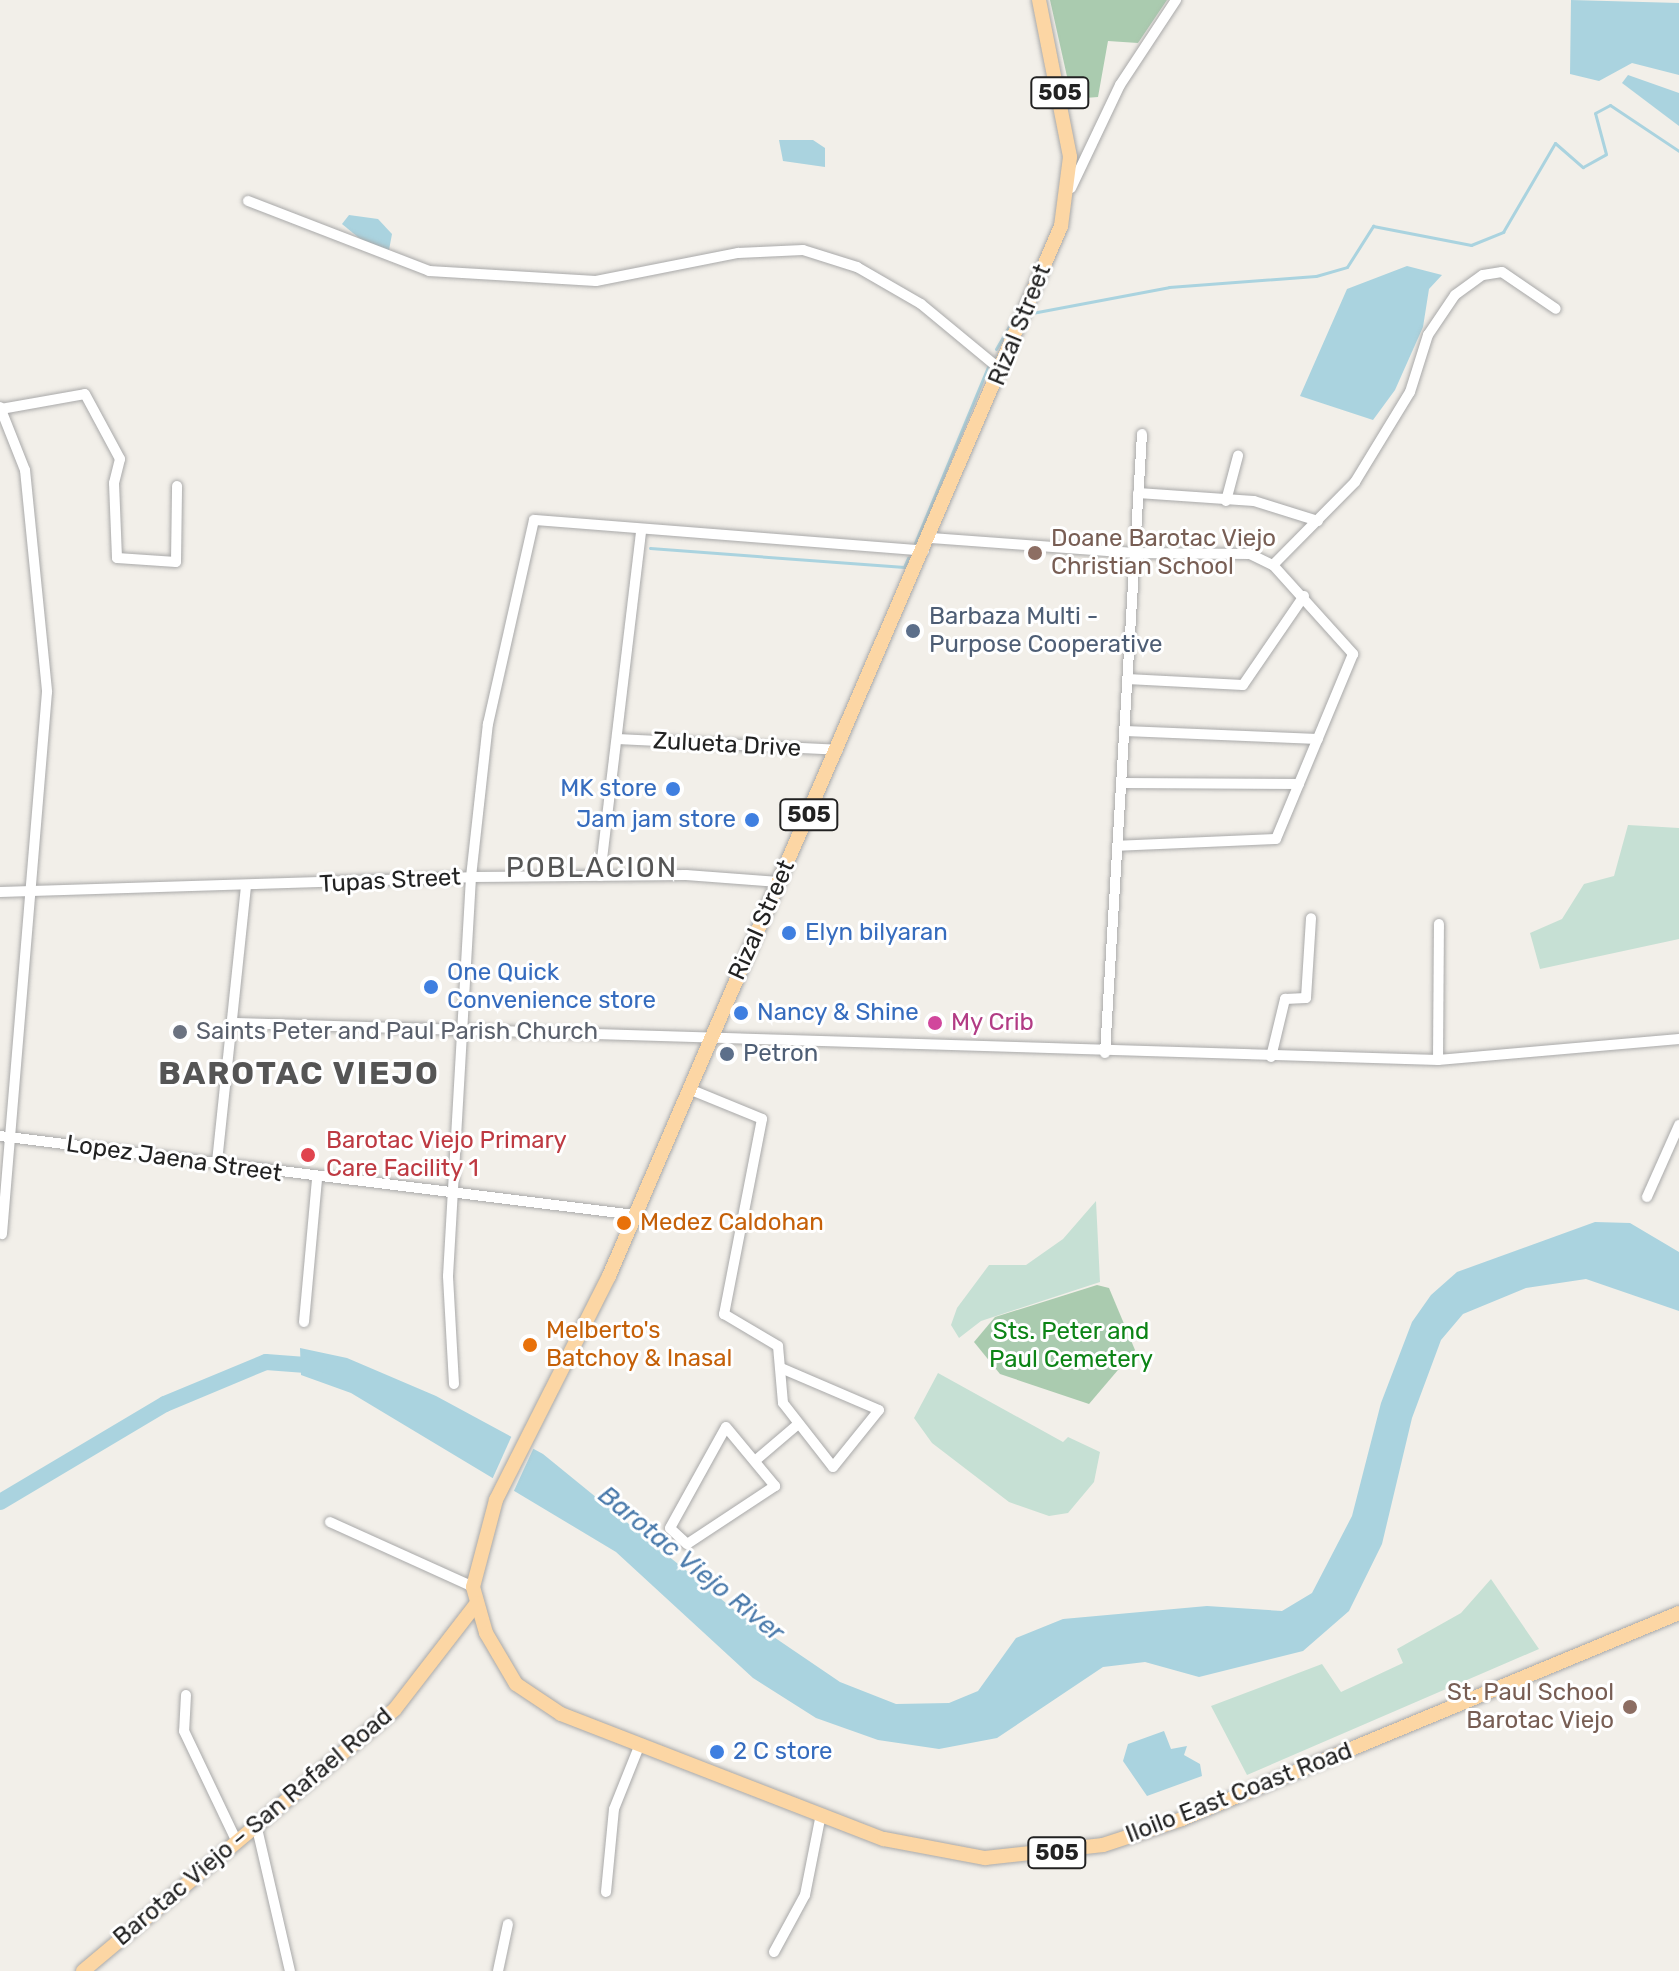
<!DOCTYPE html>
<meta charset="utf-8">
<style>
body{margin:0}
#map{position:relative;width:1679px;height:1971px;overflow:hidden;background:#f2efe9;font-family:Rubik,sans-serif}
div>[style]{position:absolute}
[style*='--x']{left:calc(var(--x)*1px);top:calc(var(--y)*1px);width:calc(var(--w)*1px);rotate:calc(var(--a)*1deg)}
.wetland>*{inset:0;background:#c6e0d4}
.cemetery>*{inset:0;background:#aacbaf}
.water>*{inset:0;background:#aad3df}
.pier>*{inset:0;background:#f2efe9}
.stream>*{height:3px;margin:-1.5px;padding:0 1.5px;transform-origin:1.5px;border-radius:1.5px;background:#aad3df}
.river>*{height:16px;margin:-8px;padding:0 8px;transform-origin:8px;border-radius:8px;background:#aad3df}
.roads{filter:drop-shadow(0 0 2px #a9a9a9) drop-shadow(0 0 2px #a9a9a9)}
.minor>*{height:10px;margin:-5px;padding:0 5px;transform-origin:5px;border-radius:5px;background:#fff}
.major>*{height:14px;margin:-7px;padding:0 7px;transform-origin:7px;border-radius:7px;background:#fcd6a4}
.dots>*{width:22px;height:22px;translate:-50% -50%;box-sizing:border-box;border:4px solid #fff;border-radius:50%}
span{translate:-50% -50%;white-space:nowrap;text-align:center;line-height:1.15;-webkit-text-stroke:6px #fff;paint-order:stroke}
.shield-label span{padding:2px 6px;background:#fff;border:2px solid;border-radius:6px;-webkit-text-stroke-width:0}
.shield-label{font-size:22px;color:#222;font-weight:700}
.street-label{font-size:24px;color:#222}
.education-label{font-size:24px;color:#785e54}
.left{translate:0 -50%;text-align:left}
.right{translate:-100% -50%;text-align:right}
.service-label{font-size:24px;color:#4e5e75}
.shop-label{font-size:24px;color:#366cbe}
.hotel-label{font-size:24px;color:#b23c85}
.worship-label{font-size:24px;color:#5b616d}
.health-label{font-size:24px;color:#be3a42}
.food-label{font-size:24px;color:#c56008}
.park-label{font-size:24px;color:#0c8416}
.water-label{font-size:26px;color:#4a7aab;font-style:italic}
.quarter-label{font-size:28px;color:#555;letter-spacing:2px}
.district-label{font-size:32px;color:#555;font-weight:700;letter-spacing:2px}
</style>
<div id="map">
<div class="wetland">
<i style="clip-path:polygon(1628px 825px,1679px 828px,1679px 939px,1540px 969px,1530px 933px,1562px 919px,1584px 884px,1614px 876px)"></i>
<i style="clip-path:polygon(1096px 1201px,1100px 1282px,981px 1321px,959px 1338px,951px 1325px,957px 1308px,989px 1265px,1026px 1265px,1063px 1239px)"></i>
<i style="clip-path:polygon(938px 1373px,1063px 1442px,1068px 1437px,1100px 1452px,1094px 1482px,1068px 1513px,1049px 1516px,1009px 1502px,932px 1443px,914px 1418px)"></i>
<i style="clip-path:polygon(1491px 1579px,1539px 1649px,1247px 1775px,1211px 1706px,1322px 1664px,1341px 1692px,1403px 1663px,1397px 1649px,1461px 1613px)"></i>
</div>
<div class="cemetery">
<i style="clip-path:polygon(1050px 0,1167px 0,1138px 43px,1108px 41px,1098px 97px,1072px 99px)"></i>
<i style="clip-path:polygon(1097px 1285px,1109px 1288px,1135px 1350px,1089px 1404px,1000px 1374px,974px 1342px,995px 1317px)"></i>
</div>
<div class="water">
<i style="clip-path:polygon(1571px 0,1679px 3px,1679px 75px,1632px 63px,1599px 81px,1570px 74px)"></i>
<i style="clip-path:polygon(1628px 75px,1679px 93px,1679px 126px,1622px 83px)"></i>
<i style="clip-path:polygon(779px 140px,813px 140px,825px 148px,825px 167px,783px 161px)"></i>
<i style="clip-path:polygon(349px 215px,378px 219px,392px 234px,389px 250px,370px 247px,342px 224px)"></i>
<i style="clip-path:polygon(1407px 266px,1442px 275px,1429px 289px,1423px 327px,1395px 390px,1373px 420px,1300px 396px,1347px 289px)"></i>
<i style="clip-path:polygon(1595px 1222px,1630px 1223px,1679px 1252px,1679px 1311px,1586px 1279px,1526px 1288px,1463px 1314px,1441px 1340px,1412px 1418px,1382px 1544px,1349px 1611px,1303px 1651px,1199px 1677px,1145px 1662px,1103px 1667px,997px 1738px,939px 1749px,878px 1740px,816px 1718px,753px 1678px,616px 1552px,351px 1393px,301px 1375px,300px 1348px,347px 1358px,436px 1396px,543px 1454px,737px 1612px,840px 1682px,896px 1704px,949px 1703px,978px 1691px,1016px 1638px,1063px 1619px,1207px 1606px,1282px 1611px,1312px 1593px,1352px 1516px,1381px 1403px,1412px 1322px,1431px 1295px,1457px 1272px)"></i>
<i style="clip-path:polygon(1164px 1731px,1171px 1749px,1187px 1746px,1184px 1755px,1200px 1764px,1202px 1776px,1147px 1796px,1123px 1761px,1128px 1744px)"></i>
</div>
<div class="pier">
<i style="clip-path:polygon(513px 1433px,535px 1445px,512px 1495px,491px 1482px)"></i>
</div>
<div class="stream">
<i style="--x:1032;--y:313;--w:139;--a:-10.7"></i>
<i style="--x:1169;--y:287;--w:147;--a:-4.3"></i>
<i style="--x:1316;--y:276;--w:32;--a:-16"></i>
<i style="--x:1347;--y:267;--w:49;--a:-57.6"></i>
<i style="--x:1373;--y:226;--w:100;--a:11"></i>
<i style="--x:1471;--y:245;--w:35;--a:-22"></i>
<i style="--x:1503;--y:232;--w:103;--a:-59.7"></i>
<i style="--x:1555;--y:143;--w:37;--a:41"></i>
<i style="--x:1583;--y:167;--w:26;--a:-29"></i>
<i style="--x:1606;--y:154;--w:42;--a:-105"></i>
<i style="--x:1595;--y:113;--w:17;--a:-28"></i>
<i style="--x:1610;--y:105;--w:83;--a:33.7"></i>
<i style="--x:996;--y:349;--w:38;--a:-60"></i>
<i style="--x:915;--y:543;--w:191;--a:-67.5"></i>
<i style="--x:650;--y:548;--w:255;--a:4.3"></i>
<i style="--x:904;--y:567;--w:10;--a:-66"></i>
</div>
<div class="river">
<i style="--x:0;--y:1502;--w:192;--a:-30.7"></i>
<i style="--x:165;--y:1404;--w:109;--a:-22.6"></i>
<i style="--x:266;--y:1362;--w:53;--a:4.3"></i>
</div>
<div class="roads">
<div class="minor">
<i style="--x:1071;--y:188;--w:114;--a:-64.6"></i>
<i style="--x:1120;--y:85;--w:102;--a:-56.6"></i>
<i style="--x:248;--y:201;--w:194;--a:21.1"></i>
<i style="--x:429;--y:271;--w:167;--a:3.4"></i>
<i style="--x:596;--y:281;--w:145;--a:-11.2"></i>
<i style="--x:738;--y:253;--w:65;--a:-2.6"></i>
<i style="--x:803;--y:250;--w:57;--a:17.5"></i>
<i style="--x:857;--y:267;--w:74;--a:30"></i>
<i style="--x:921;--y:304;--w:105;--a:39.6"></i>
<i style="--x:0;--y:407;--w:68;--a:68.4"></i>
<i style="--x:25;--y:470;--w:223;--a:84.3"></i>
<i style="--x:47;--y:692;--w:544;--a:94.75"></i>
<i style="--x:1;--y:409;--w:85;--a:-10.1"></i>
<i style="--x:85;--y:394;--w:74;--a:61.7"></i>
<i style="--x:120;--y:459;--w:25;--a:104"></i>
<i style="--x:114;--y:483;--w:75;--a:87.7"></i>
<i style="--x:117;--y:558;--w:59;--a:3.9"></i>
<i style="--x:176;--y:562;--w:76;--a:-89.2"></i>
<i style="--x:1138;--y:493;--w:116;--a:3.9"></i>
<i style="--x:1254;--y:501;--w:67;--a:17.4"></i>
<i style="--x:1226;--y:501;--w:47;--a:-75.1"></i>
<i style="--x:931;--y:538;--w:204;--a:4.2"></i>
<i style="--x:1134;--y:553;--w:116;--a:0.5"></i>
<i style="--x:1250;--y:554;--w:25;--a:26"></i>
<i style="--x:1273;--y:565;--w:120;--a:48"></i>
<i style="--x:1353;--y:654;--w:200;--a:112.6"></i>
<i style="--x:1276;--y:839;--w:158;--a:177.5"></i>
<i style="--x:1273;--y:565;--w:117;--a:-45.3"></i>
<i style="--x:1355;--y:482;--w:105;--a:-58.6"></i>
<i style="--x:1410;--y:392;--w:60;--a:-72.5"></i>
<i style="--x:1428;--y:335;--w:48;--a:-56"></i>
<i style="--x:1455;--y:295;--w:34;--a:-36"></i>
<i style="--x:1483;--y:275;--w:19;--a:-9"></i>
<i style="--x:1502;--y:272;--w:65;--a:34.4"></i>
<i style="--x:1127;--y:679;--w:116;--a:3"></i>
<i style="--x:1243;--y:685;--w:108;--a:-55.6"></i>
<i style="--x:1125;--y:731;--w:193;--a:2.4"></i>
<i style="--x:617;--y:739;--w:221;--a:2.8"></i>
<i style="--x:1122;--y:783;--w:177;--a:0.3"></i>
<i style="--x:600;--y:876;--w:348;--a:-83.2"></i>
<i style="--x:0;--y:892;--w:471;--a:-1.8"></i>
<i style="--x:471;--y:877;--w:215;--a:-0.5"></i>
<i style="--x:686;--y:875;--w:93;--a:4.3"></i>
<i style="--x:236;--y:1023;--w:1203;--a:1.76"></i>
<i style="--x:1438;--y:1060;--w:242;--a:-5"></i>
<i style="--x:1105;--y:1053;--w:620;--a:-86.58"></i>
<i style="--x:1271;--y:1057;--w:60;--a:-76.4"></i>
<i style="--x:1285;--y:999;--w:21;--a:-3"></i>
<i style="--x:1306;--y:998;--w:80;--a:-86.4"></i>
<i style="--x:1438;--y:1060;--w:136;--a:-89.6"></i>
<i style="--x:689;--y:1089;--w:79;--a:22.3"></i>
<i style="--x:762;--y:1119;--w:199;--a:101"></i>
<i style="--x:724;--y:1314;--w:63;--a:30.7"></i>
<i style="--x:778;--y:1346;--w:57;--a:85"></i>
<i style="--x:783;--y:1403;--w:81;--a:52"></i>
<i style="--x:833;--y:1467;--w:73;--a:-51.1"></i>
<i style="--x:879;--y:1410;--w:107;--a:-156.8"></i>
<i style="--x:0;--y:1136;--w:640;--a:7.09"></i>
<i style="--x:217;--y:1162;--w:277;--a:-84"></i>
<i style="--x:1647;--y:1197;--w:79;--a:-66"></i>
<i style="--x:304;--y:1322;--w:145;--a:-84.8"></i>
<i style="--x:454;--y:1384;--w:108;--a:-93.2"></i>
<i style="--x:448;--y:1276;--w:400;--a:-86.7"></i>
<i style="--x:471;--y:877;--w:154;--a:-83.7"></i>
<i style="--x:488;--y:724;--w:209;--a:-77.3"></i>
<i style="--x:534;--y:520;--w:391;--a:4.5"></i>
<i style="--x:726;--y:1427;--w:77;--a:50.3"></i>
<i style="--x:775;--y:1486;--w:105;--a:146.6"></i>
<i style="--x:687;--y:1544;--w:23;--a:-137"></i>
<i style="--x:670;--y:1528;--w:115;--a:-61"></i>
<i style="--x:756;--y:1460;--w:54;--a:-40.5"></i>
<i style="--x:330;--y:1522;--w:157;--a:24.4"></i>
<i style="--x:186;--y:1695;--w:36;--a:93"></i>
<i style="--x:184;--y:1731;--w:123;--a:64.5"></i>
<i style="--x:256;--y:1824;--w:151;--a:77"></i>
<i style="--x:606;--y:1892;--w:83;--a:-84.5"></i>
<i style="--x:614;--y:1809;--w:70;--a:-68.2"></i>
<i style="--x:774;--y:1952;--w:65;--a:-61.5"></i>
<i style="--x:805;--y:1895;--w:83;--a:-78.8"></i>
<i style="--x:498;--y:1971;--w:48;--a:-78"></i>
</div>
<div class="major">
<i style="--x:1039;--y:0;--w:160;--a:78.8"></i>
<i style="--x:1070;--y:157;--w:70;--a:97.4"></i>
<i style="--x:1061;--y:226;--w:1143;--a:113.29"></i>
<i style="--x:609;--y:1276;--w:251;--a:116.8"></i>
<i style="--x:496;--y:1500;--w:90;--a:104.8"></i>
<i style="--x:473;--y:1587;--w:48;--a:74.2"></i>
<i style="--x:486;--y:1633;--w:59;--a:59.5"></i>
<i style="--x:516;--y:1684;--w:54;--a:33.7"></i>
<i style="--x:561;--y:1714;--w:346;--a:21.2"></i>
<i style="--x:884;--y:1839;--w:103;--a:10.7"></i>
<i style="--x:985;--y:1858;--w:119;--a:-6.3"></i>
<i style="--x:1103;--y:1845;--w:83;--a:-18.2"></i>
<i style="--x:1182;--y:1819;--w:538;--a:-22.51"></i>
<i style="--x:83;--y:1971;--w:407;--a:-40"></i>
<i style="--x:395;--y:1709;--w:134;--a:-52.3"></i>
</div>
</div>
<div class="dots">
<i style="left:1035px;top:553px;background:#8d6e63"></i>
<i style="left:913px;top:631px;background:#5c6f8a"></i>
<i style="left:673px;top:789px;background:#3f7fe0"></i>
<i style="left:752px;top:820px;background:#3f7fe0"></i>
<i style="left:789px;top:933px;background:#3f7fe0"></i>
<i style="left:431px;top:987px;background:#3f7fe0"></i>
<i style="left:741px;top:1013px;background:#3f7fe0"></i>
<i style="left:935px;top:1023px;background:#d1479c"></i>
<i style="left:180px;top:1032px;background:#6b7280"></i>
<i style="left:727px;top:1054px;background:#5c6f8a"></i>
<i style="left:308px;top:1155px;background:#e0444e"></i>
<i style="left:624px;top:1223px;background:#e8710a"></i>
<i style="left:530px;top:1345px;background:#e8710a"></i>
<i style="left:1630px;top:1707px;background:#8d6e63"></i>
<i style="left:717px;top:1752px;background:#3f7fe0"></i>
</div>
<div class="shield-label">
<span style="left:1060px;top:93px">505</span>
<span style="left:809px;top:815px">505</span>
<span style="left:1057px;top:1853px">505</span>
</div>
<div class="street-label">
<span style="left:1020px;top:325px;rotate:-68deg">Rizal Street</span>
<span style="left:727px;top:745px;rotate:3deg">Zulueta Drive</span>
<span style="left:390px;top:881px;rotate:-3deg">Tupas Street</span>
<span style="left:762px;top:920px;rotate:-66deg">Rizal Street</span>
<span style="left:174px;top:1159px;rotate:8deg">Lopez Jaena Street</span>
<span style="left:1239px;top:1793px;rotate:-21deg">Iloilo East Coast Road</span>
<span style="left:253px;top:1827px;rotate:-40deg">Barotac Viejo – San Rafael Road</span>
</div>
<div class="education-label">
<span class="left" style="left:1051px;top:553px">Doane Barotac Viejo<br>Christian School</span>
<span class="right" style="left:1614px;top:1707px">St. Paul School<br>Barotac Viejo</span>
</div>
<div class="service-label">
<span class="left" style="left:929px;top:631px">Barbaza Multi -<br>Purpose Cooperative</span>
<span class="left" style="left:743px;top:1054px">Petron</span>
</div>
<div class="shop-label">
<span class="right" style="left:657px;top:789px">MK store</span>
<span class="right" style="left:736px;top:820px">Jam jam store</span>
<span class="left" style="left:805px;top:933px">Elyn bilyaran</span>
<span class="left" style="left:447px;top:987px">One Quick<br>Convenience store</span>
<span class="left" style="left:757px;top:1013px">Nancy &amp; Shine</span>
<span class="left" style="left:733px;top:1752px">2 C store</span>
</div>
<div class="hotel-label">
<span class="left" style="left:951px;top:1023px">My Crib</span>
</div>
<div class="worship-label">
<span class="left" style="left:196px;top:1032px">Saints Peter and Paul Parish Church</span>
</div>
<div class="health-label">
<span class="left" style="left:326px;top:1155px">Barotac Viejo Primary<br>Care Facility 1</span>
</div>
<div class="food-label">
<span class="left" style="left:640px;top:1223px">Medez Caldohan</span>
<span class="left" style="left:546px;top:1345px">Melberto's<br>Batchoy &amp; Inasal</span>
</div>
<div class="park-label">
<span style="left:1071px;top:1346px">Sts. Peter and<br>Paul Cemetery</span>
</div>
<div class="water-label">
<span style="left:691px;top:1564px;rotate:39deg">Barotac Viejo River</span>
</div>
<div class="quarter-label">
<span style="left:592px;top:868px">POBLACION</span>
</div>
<div class="district-label">
<span style="left:299px;top:1073px">BAROTAC VIEJO</span>
</div>
</div>
